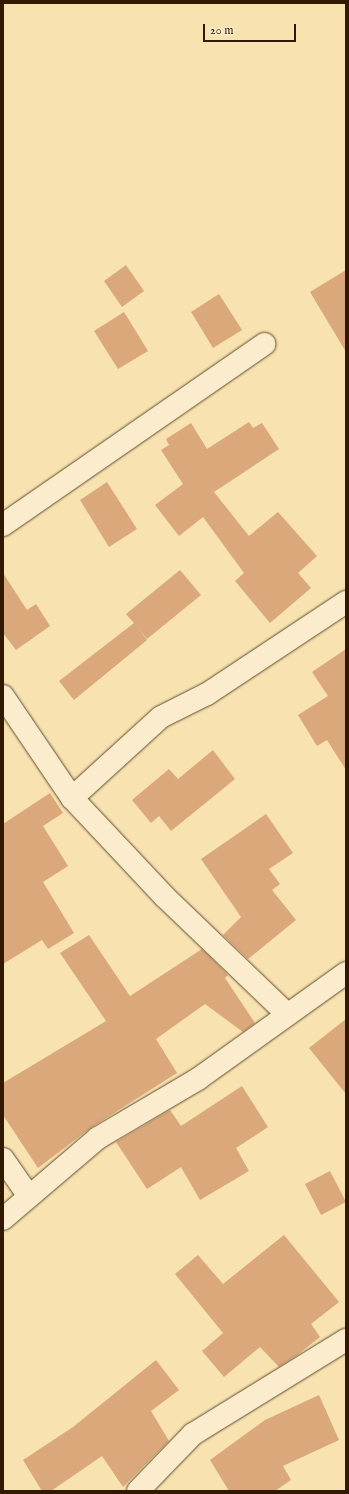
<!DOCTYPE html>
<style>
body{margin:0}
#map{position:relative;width:349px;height:1494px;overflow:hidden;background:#f7e2b0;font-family:"IM FELL English",serif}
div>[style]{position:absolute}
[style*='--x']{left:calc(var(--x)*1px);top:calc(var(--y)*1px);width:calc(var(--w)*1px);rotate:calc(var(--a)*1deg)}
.building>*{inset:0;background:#daa87a}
.roads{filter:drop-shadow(0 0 1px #624b2d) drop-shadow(0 0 1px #624b2d)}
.minor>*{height:22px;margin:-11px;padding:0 11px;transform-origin:11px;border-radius:11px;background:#faeccc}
span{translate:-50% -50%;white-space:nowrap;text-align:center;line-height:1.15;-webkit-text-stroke:3px #faeccc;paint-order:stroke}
.frame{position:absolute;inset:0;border:4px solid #311901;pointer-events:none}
.scale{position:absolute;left:203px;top:24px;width:93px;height:18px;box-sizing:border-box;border:2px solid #311901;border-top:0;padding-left:5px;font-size:12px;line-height:14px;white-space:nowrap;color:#311901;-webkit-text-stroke:3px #faeccc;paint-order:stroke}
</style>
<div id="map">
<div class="building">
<i style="clip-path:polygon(126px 265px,144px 291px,122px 307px,104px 281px)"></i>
<i style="clip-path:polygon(346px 270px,346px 352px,310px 292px)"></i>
<i style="clip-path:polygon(219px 294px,242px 330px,213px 348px,191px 312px)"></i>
<i style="clip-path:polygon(124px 312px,148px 351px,118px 369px,94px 331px)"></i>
<i style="clip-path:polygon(249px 422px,253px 428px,262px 423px,279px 449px,214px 492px,249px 536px,278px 512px,317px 556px,298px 573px,311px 588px,270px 623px,235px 581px,244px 573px,203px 517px,179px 536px,155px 505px,183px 484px,161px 450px,169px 445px,166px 439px,191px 423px,207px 449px)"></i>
<i style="clip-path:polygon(107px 482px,137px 529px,109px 547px,80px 500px)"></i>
<i style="clip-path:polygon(180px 570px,201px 595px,147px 639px,138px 628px,147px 640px,74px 700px,59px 681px,134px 623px,126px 614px)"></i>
<i style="clip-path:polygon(3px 573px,27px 610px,36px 604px,50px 626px,16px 650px,3px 633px)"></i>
<i style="clip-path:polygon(346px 649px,346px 770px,327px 740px,317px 746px,298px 715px,328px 696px,312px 672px)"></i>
<i style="clip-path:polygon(213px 750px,235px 779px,171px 831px,159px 816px,151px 823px,132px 800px,169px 769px,178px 779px)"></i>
<i style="clip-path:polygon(50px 793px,63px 813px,43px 826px,68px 866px,43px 882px,74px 933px,48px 949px,42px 940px,3px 964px,3px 824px)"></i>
<i style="clip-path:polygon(266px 814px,293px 853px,269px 869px,280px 884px,272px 890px,296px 920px,248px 959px,223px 935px,241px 917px,201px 859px)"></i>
<i style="clip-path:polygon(89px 935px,130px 996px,202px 949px,228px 975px,225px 978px,255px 1023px,243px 1032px,205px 1004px,156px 1039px,177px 1073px,92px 1127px,38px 1168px,3px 1115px,3px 1083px,106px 1021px,60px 953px)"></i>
<i style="clip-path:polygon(346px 1019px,346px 1094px,309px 1048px)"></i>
<i style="clip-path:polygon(242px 1086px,268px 1127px,236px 1148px,249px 1171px,200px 1200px,181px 1167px,147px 1189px,116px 1142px,170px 1110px,181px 1126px)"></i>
<i style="clip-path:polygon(330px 1171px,346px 1202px,321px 1215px,305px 1184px)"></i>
<i style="clip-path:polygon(284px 1235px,339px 1302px,311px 1324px,320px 1337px,296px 1356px,279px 1367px,260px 1347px,224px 1377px,202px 1351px,223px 1333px,175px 1274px,198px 1255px,223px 1284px)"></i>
<i style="clip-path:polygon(156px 1360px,179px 1390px,151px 1411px,169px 1441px,123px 1487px,102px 1456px,51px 1491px,42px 1491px,23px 1460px,73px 1427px)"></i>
<i style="clip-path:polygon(319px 1395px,339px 1440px,283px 1466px,291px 1480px,275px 1491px,229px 1491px,210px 1460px,265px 1420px)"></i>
</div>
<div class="roads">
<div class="minor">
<i style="--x:3;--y:525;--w:318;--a:-34.7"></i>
<i style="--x:3;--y:696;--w:123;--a:55.9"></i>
<i style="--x:72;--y:798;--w:136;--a:46.8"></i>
<i style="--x:165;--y:897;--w:169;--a:43.8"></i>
<i style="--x:72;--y:798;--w:120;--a:-42.3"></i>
<i style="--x:161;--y:717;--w:51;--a:-26.6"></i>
<i style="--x:207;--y:694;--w:167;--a:-33.5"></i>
<i style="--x:3;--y:1159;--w:44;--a:55.2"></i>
<i style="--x:3;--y:1219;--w:125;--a:-40.5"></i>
<i style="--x:98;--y:1138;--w:116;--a:-30.5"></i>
<i style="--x:198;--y:1079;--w:182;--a:-35.6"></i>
<i style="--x:138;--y:1491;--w:79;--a:-46"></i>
<i style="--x:193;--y:1434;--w:180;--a:-31.6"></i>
</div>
</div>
<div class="frame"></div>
<div class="scale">20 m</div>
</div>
